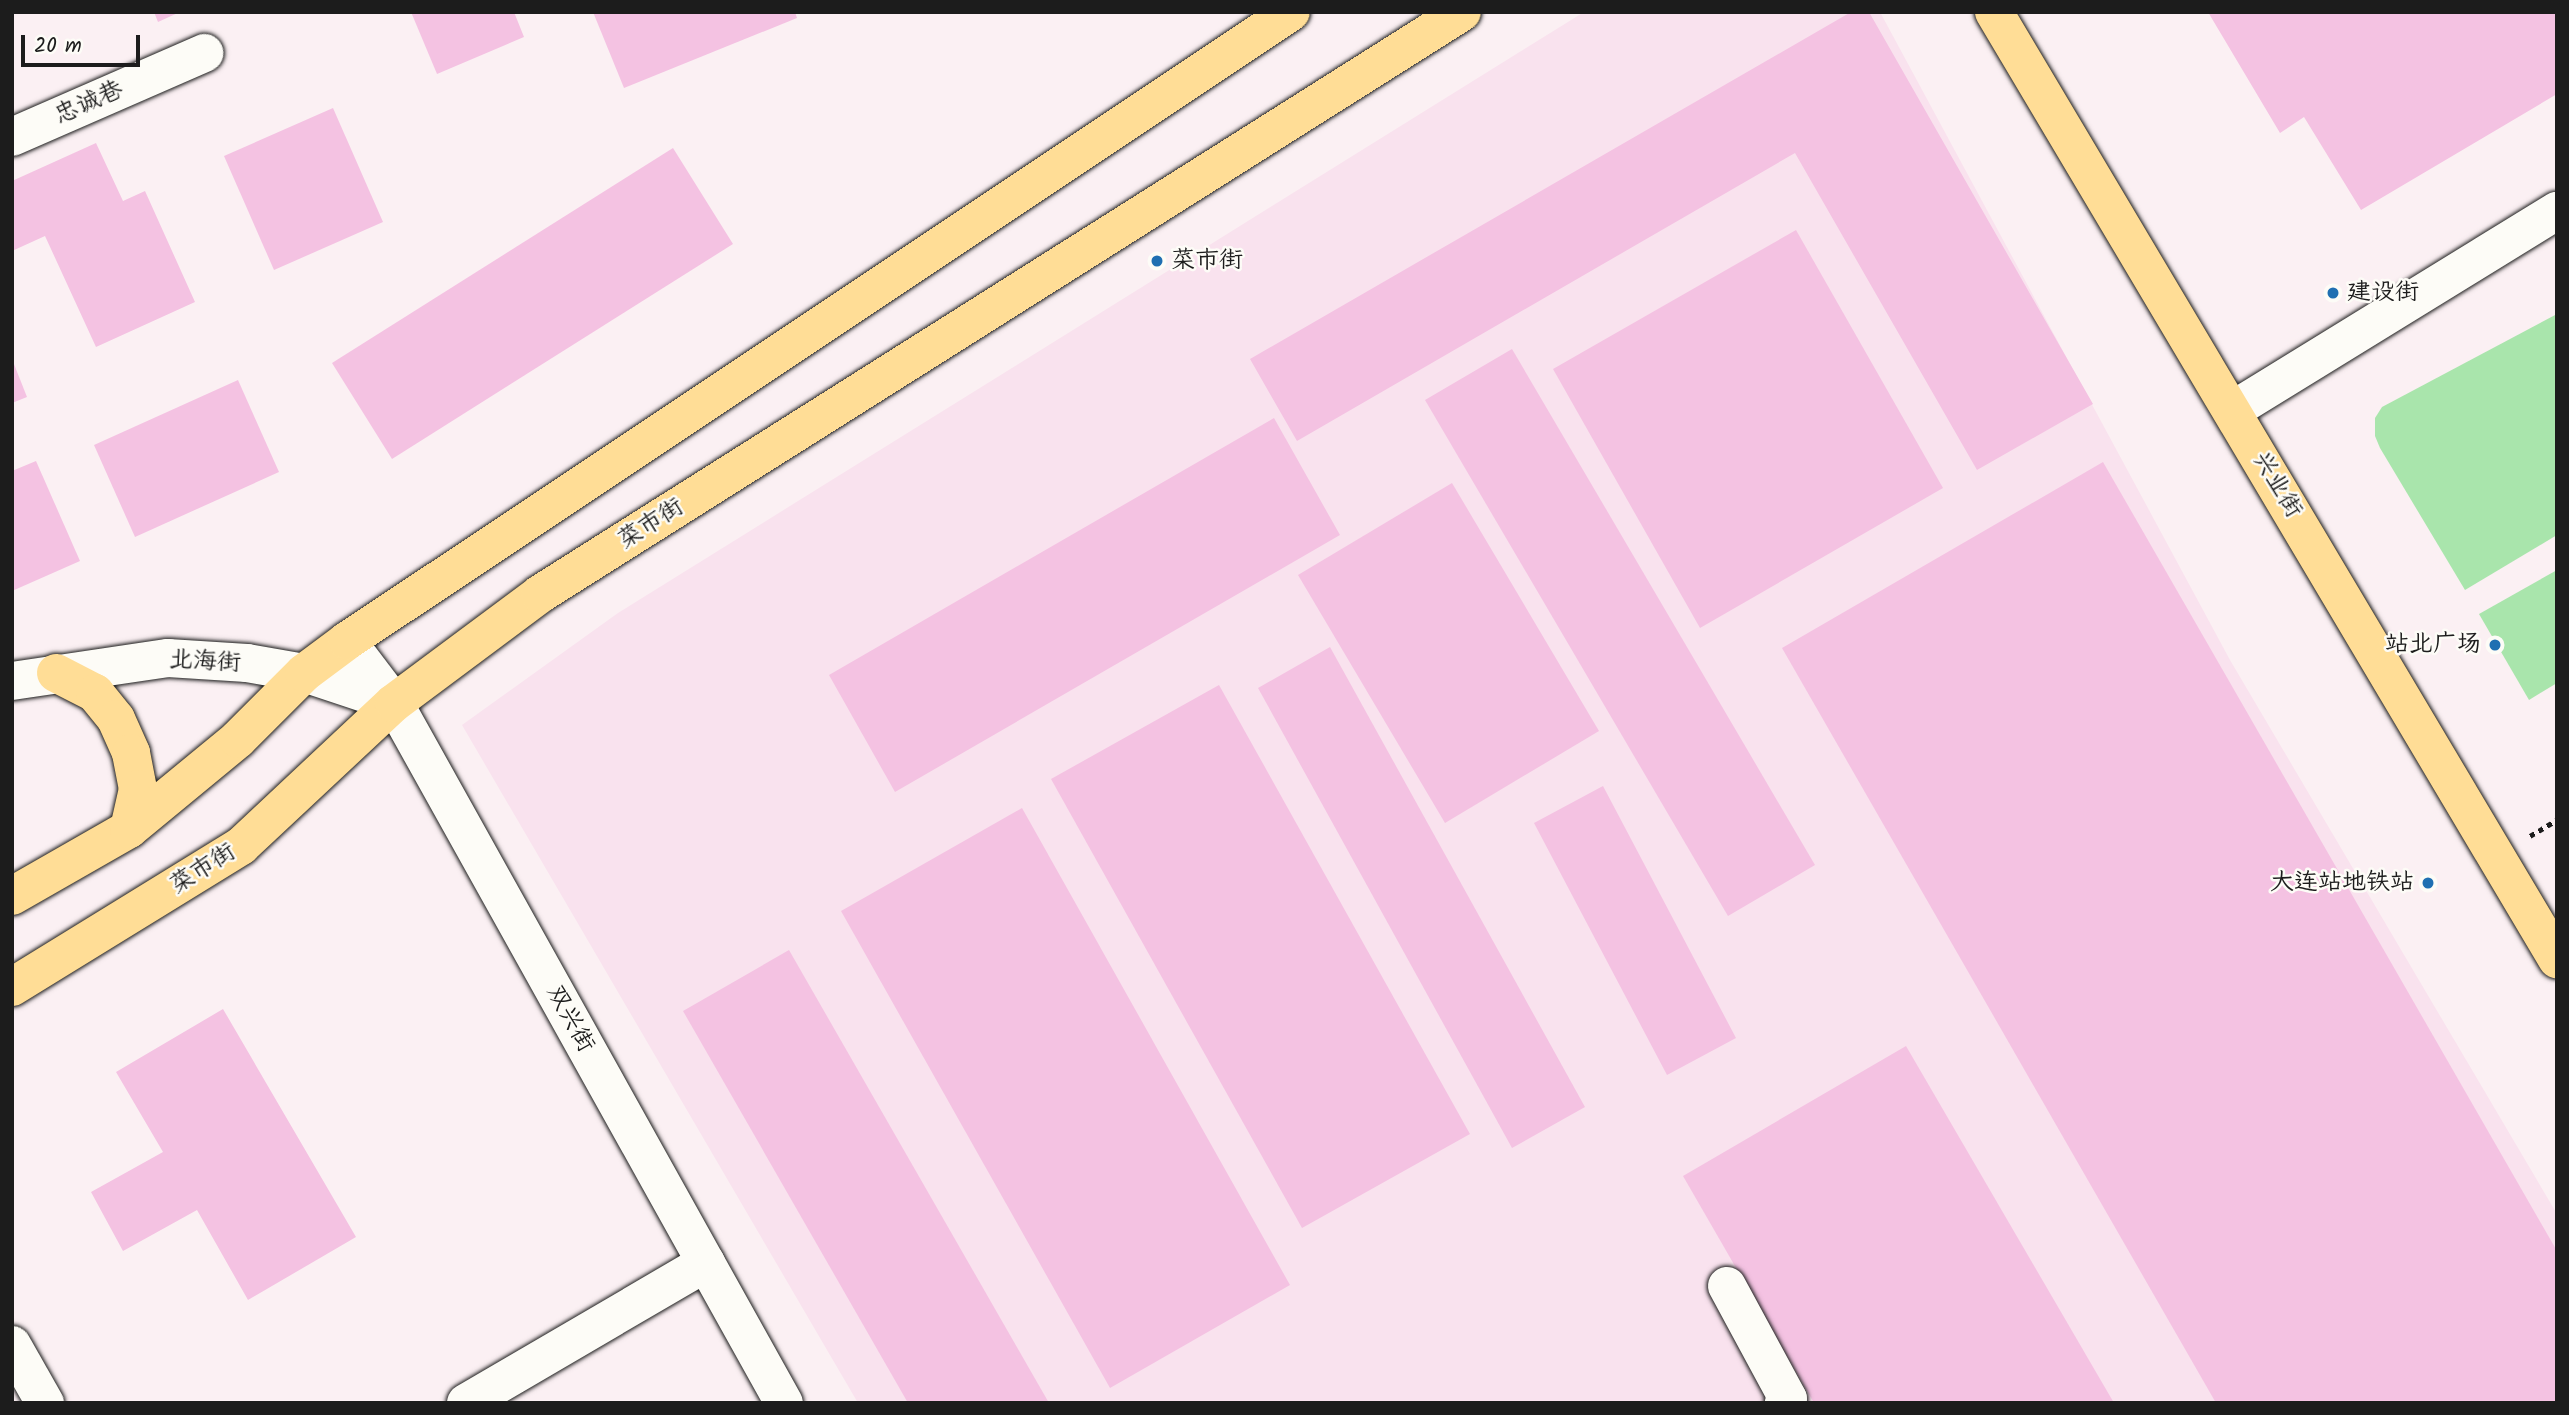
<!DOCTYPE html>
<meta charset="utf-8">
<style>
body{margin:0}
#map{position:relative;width:2569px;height:1415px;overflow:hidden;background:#fbf0f3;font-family:Kalam,"LXGW WenKai TC",sans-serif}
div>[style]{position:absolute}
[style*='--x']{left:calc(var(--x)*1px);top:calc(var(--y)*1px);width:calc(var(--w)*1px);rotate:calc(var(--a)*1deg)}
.built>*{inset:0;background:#f9e2ee}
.green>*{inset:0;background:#a9e5ac}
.building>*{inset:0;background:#f4c2e2}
.path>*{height:4.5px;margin-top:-2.25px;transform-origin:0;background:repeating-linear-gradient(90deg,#1c1c1c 0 5px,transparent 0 10px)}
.roads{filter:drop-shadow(0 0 2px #1c1c1c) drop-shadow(0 0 2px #1c1c1c)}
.minor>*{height:38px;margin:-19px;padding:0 19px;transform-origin:19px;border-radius:19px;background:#fdfcf7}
.major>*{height:38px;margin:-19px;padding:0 19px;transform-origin:19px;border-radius:19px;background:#ffdd96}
.dots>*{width:19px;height:19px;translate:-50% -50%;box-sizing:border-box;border:4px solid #fdfcf7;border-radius:50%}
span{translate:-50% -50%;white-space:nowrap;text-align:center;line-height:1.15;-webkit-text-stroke:5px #fdfcf7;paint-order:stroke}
.street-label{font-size:24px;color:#1c1c1c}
.poi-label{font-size:24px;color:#1c1c1c}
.left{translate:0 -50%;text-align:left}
.right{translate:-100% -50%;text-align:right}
.frame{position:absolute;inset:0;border:14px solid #1c1c1c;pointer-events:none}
.scale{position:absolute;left:21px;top:35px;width:119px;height:32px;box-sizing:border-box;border:4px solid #1c1c1c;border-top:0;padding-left:9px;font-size:21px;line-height:24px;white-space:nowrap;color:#1c1c1c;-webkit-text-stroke:5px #fdfcf7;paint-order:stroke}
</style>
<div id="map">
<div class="built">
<i style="clip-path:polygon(1584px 12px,1880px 12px,2230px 660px,2557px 1214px,2557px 1403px,858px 1403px,462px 725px,618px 613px)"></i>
</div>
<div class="green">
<i style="clip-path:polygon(2557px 314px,2557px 535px,2465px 590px,2380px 448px,2375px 436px,2375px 418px,2382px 407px)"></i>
<i style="clip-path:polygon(2557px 570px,2557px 683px,2529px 700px,2479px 614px)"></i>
</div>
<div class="building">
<i style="clip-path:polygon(154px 12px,180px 12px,158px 22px)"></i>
<i style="clip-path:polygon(411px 12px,514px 12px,524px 37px,437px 74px)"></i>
<i style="clip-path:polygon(593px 12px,795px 12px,797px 18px,624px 88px)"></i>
<i style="clip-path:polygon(1851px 12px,1869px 12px,2093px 404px,1977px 470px,1795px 153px,1297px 441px,1250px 359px)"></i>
<i style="clip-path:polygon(2208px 12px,2557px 12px,2557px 94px,2361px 210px,2304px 117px,2280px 133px)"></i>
<i style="clip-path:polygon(333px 108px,383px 222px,274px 270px,224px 156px)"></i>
<i style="clip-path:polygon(96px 143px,123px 201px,145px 191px,195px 302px,96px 347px,45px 236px,12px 251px,12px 181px)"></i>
<i style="clip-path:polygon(673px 148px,733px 244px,392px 459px,332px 363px)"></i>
<i style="clip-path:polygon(1796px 230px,1943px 488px,1700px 628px,1553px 369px)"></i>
<i style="clip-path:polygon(1512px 349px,1815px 865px,1728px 916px,1425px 400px)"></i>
<i style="clip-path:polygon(12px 359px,27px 397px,12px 403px)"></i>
<i style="clip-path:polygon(238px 380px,279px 472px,135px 537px,94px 445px)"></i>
<i style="clip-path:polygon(1274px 418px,1340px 535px,895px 792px,829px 675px)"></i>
<i style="clip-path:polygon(36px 461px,80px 561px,12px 591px,12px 471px)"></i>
<i style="clip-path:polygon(2103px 462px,2557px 1251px,2557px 1403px,2216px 1403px,1782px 648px)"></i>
<i style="clip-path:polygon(1452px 483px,1599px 731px,1445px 823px,1298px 575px)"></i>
<i style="clip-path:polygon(1330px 647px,1585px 1107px,1512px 1148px,1258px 688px)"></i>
<i style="clip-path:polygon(1219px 685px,1470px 1134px,1302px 1228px,1051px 779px)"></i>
<i style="clip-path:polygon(1603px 786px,1736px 1038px,1667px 1075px,1534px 823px)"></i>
<i style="clip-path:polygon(1022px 808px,1290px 1285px,1110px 1388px,841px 911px)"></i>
<i style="clip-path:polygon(789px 950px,1049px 1403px,908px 1403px,683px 1011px)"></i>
<i style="clip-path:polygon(223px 1009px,356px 1237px,248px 1300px,197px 1210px,123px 1251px,91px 1192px,163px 1152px,116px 1072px)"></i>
<i style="clip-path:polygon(1906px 1046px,2114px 1403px,1814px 1403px,1683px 1176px)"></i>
</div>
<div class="path">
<i style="--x:2530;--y:836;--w:31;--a:-31"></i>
</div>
<div class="roads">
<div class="minor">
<i style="--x:12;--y:137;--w:210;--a:-23.6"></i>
<i style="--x:2233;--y:410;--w:380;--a:-31.6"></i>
<i style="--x:347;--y:641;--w:78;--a:52.8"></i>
<i style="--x:394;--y:703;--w:801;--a:60.88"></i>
<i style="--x:12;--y:681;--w:158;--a:-8.4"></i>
<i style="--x:168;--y:658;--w:79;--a:3.6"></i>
<i style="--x:247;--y:663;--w:58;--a:10"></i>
<i style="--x:304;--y:673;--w:95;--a:18.4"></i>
<i style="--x:1727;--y:1286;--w:128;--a:61.6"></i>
<i style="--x:1788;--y:1399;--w:6;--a:135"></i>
<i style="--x:12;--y:1345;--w:67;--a:60.4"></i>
<i style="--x:466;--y:1403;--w:278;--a:-30.3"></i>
</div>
<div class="major">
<i style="--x:1994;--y:12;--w:1102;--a:59.27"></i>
<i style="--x:56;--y:673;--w:44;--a:27.1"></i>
<i style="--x:95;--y:693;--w:33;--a:51"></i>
<i style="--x:116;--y:719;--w:37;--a:66"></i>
<i style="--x:131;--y:753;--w:37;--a:79"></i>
<i style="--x:138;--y:789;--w:41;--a:102.7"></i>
<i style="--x:12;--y:896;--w:135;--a:-29.8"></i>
<i style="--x:129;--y:829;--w:141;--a:-39.5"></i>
<i style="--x:238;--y:739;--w:93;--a:-45"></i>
<i style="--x:304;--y:673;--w:54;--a:-36.7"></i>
<i style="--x:347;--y:641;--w:1134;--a:-33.68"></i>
<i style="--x:12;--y:987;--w:269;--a:-31.6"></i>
<i style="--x:241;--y:846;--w:209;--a:-43.1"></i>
<i style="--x:394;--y:703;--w:182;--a:-36.7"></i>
<i style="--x:540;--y:594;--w:1090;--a:-32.26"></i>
</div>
</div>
<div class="dots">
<i style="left:1157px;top:261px;background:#1f6fb2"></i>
<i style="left:2333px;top:293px;background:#1f6fb2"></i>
<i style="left:2495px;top:645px;background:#1f6fb2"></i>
<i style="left:2428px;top:883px;background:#1f6fb2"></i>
</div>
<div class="street-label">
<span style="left:89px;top:103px;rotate:-24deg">忠诚巷</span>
<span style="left:2277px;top:485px;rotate:59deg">兴业街</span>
<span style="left:651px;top:524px;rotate:-32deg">菜市街</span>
<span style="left:205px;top:662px;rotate:3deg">北海街</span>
<span style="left:203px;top:869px;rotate:-32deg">菜市街</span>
<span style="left:570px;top:1019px;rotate:61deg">双兴街</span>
</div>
<div class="poi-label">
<span class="left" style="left:1171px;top:261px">菜市街</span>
<span class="left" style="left:2347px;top:293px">建设街</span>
<span class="right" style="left:2481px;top:645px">站北广场</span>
<span class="right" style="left:2414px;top:883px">大连站地铁站</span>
</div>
<div class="frame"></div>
<div class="scale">20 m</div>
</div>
